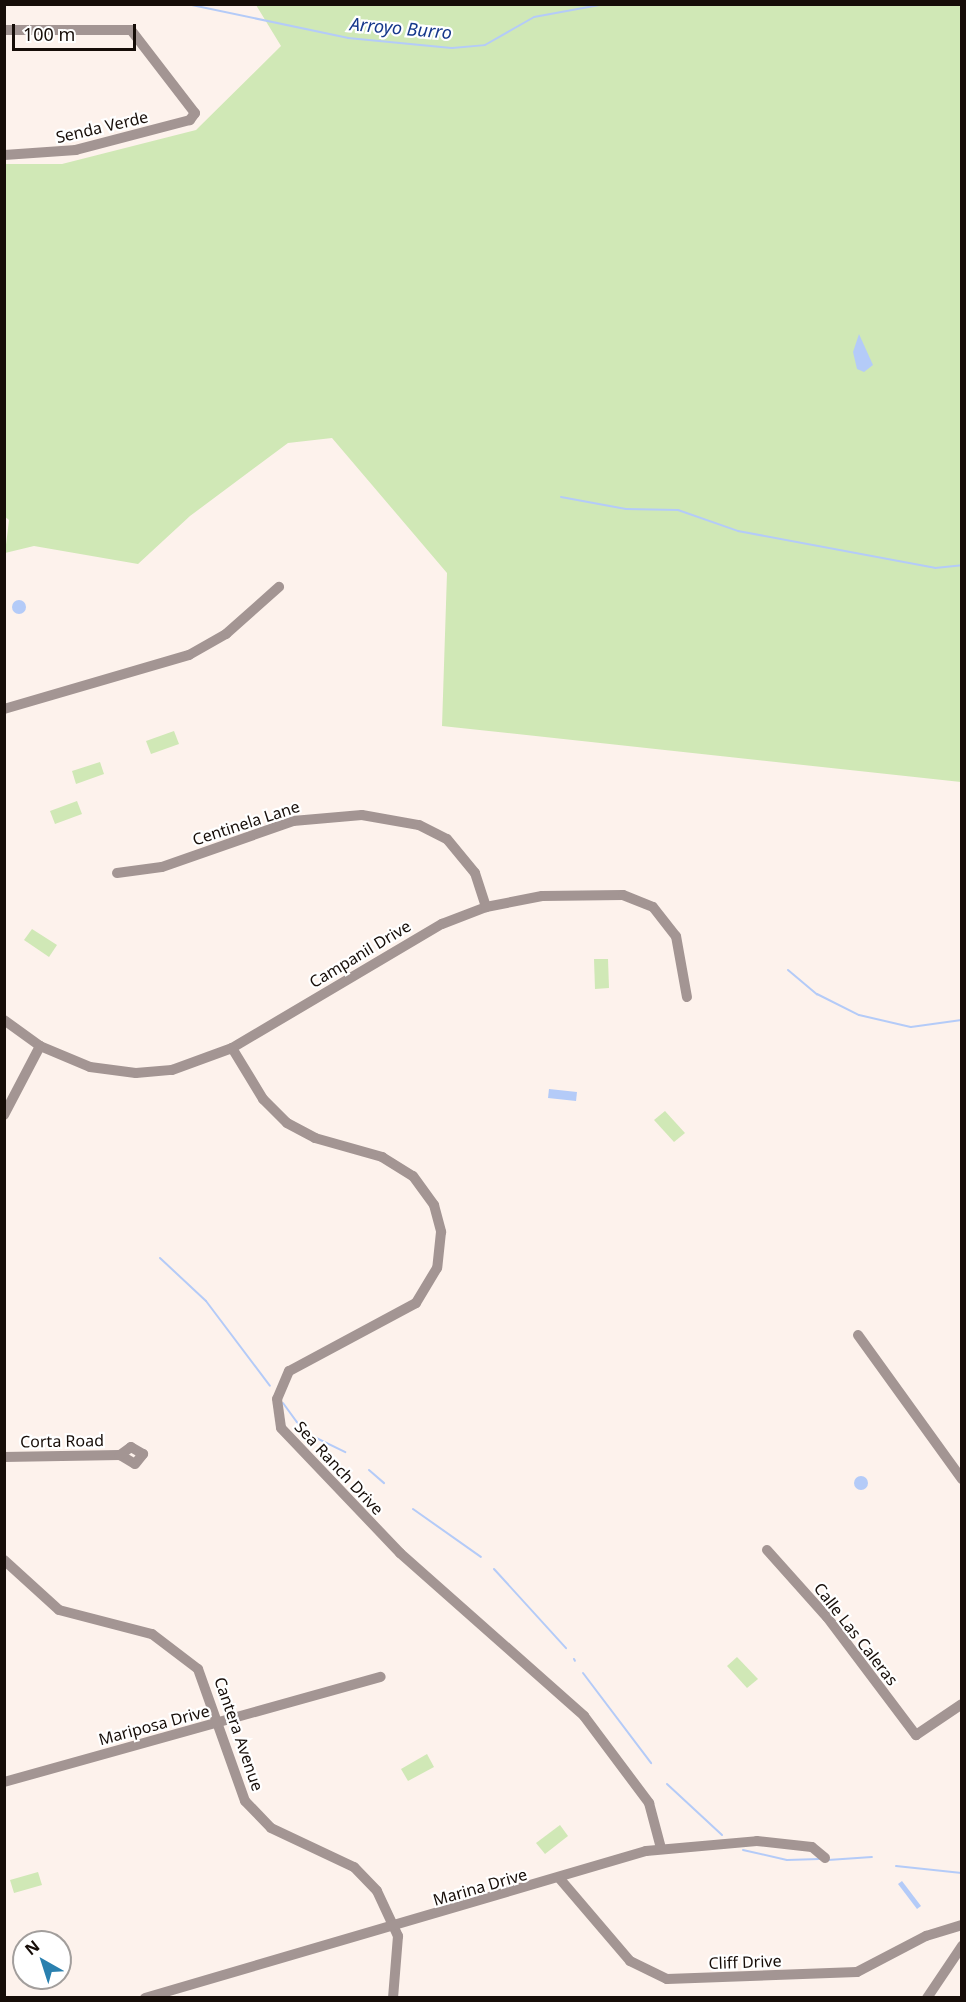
<!DOCTYPE html>
<style>
body{margin:0}
#map{position:relative;width:966px;height:2002px;overflow:hidden;background:#fdf2ec;font-family:"Noto Sans",sans-serif}
div>[style]{position:absolute}
[style*='--x']{left:calc(var(--x)*1px);top:calc(var(--y)*1px);width:calc(var(--w)*1px);rotate:calc(var(--a)*1deg)}
.green>*{inset:0;background:#d0e8b6}
.water>*{inset:0;background:#b4cbf8}
.round{border-radius:50%}
.stream>*{height:2px;margin:-1px;padding:0 1px;transform-origin:1px;border-radius:1px;background:#b4cbf8}
.minor>*{height:10px;margin:-5px;padding:0 5px;transform-origin:5px;border-radius:5px;background:#a39593}
span{translate:-50% -50%;white-space:nowrap;text-align:center;line-height:1.15;-webkit-text-stroke:4.5px #fff;paint-order:stroke}
.street-label{font-size:16px;color:#160d08}
.water-label{font-size:18px;color:#16388b;font-style:italic}
.frame{position:absolute;inset:0;border:6px solid #160d08;pointer-events:none}
.north{position:absolute;left:12px;top:1930px;width:60px;height:60px;box-sizing:border-box;background:#fff;border:2px solid #a29e9c;border-radius:50%;rotate:321deg;font-size:16px;font-weight:700;line-height:24px;text-align:center;color:#160d08}
.north::after{content:'';display:block;margin:auto;width:21px;height:27px;background:#2a80af;clip-path:polygon(50% 0,100% 100%,50% 72%,0 100%)}
.scale{position:absolute;left:12px;top:24px;width:124px;height:27px;box-sizing:border-box;border:3px solid #160d08;border-top:0;padding-left:8px;font-size:18px;line-height:21px;white-space:nowrap;color:#160d08;-webkit-text-stroke:4px #fff;paint-order:stroke}
</style>
<div id="map">
<div class="green">
<i style="clip-path:polygon(256px 5px,961px 5px,961px 782px,442px 726px,447px 573px,332px 438px,288px 443px,190px 516px,138px 564px,34px 546px,5px 553px,9px 520px,4px 516px,5px 164px,62px 164px,196px 130px,281px 46px)"></i>
<i style="clip-path:polygon(174px 731px,179px 744px,151px 754px,146px 741px)"></i>
<i style="clip-path:polygon(100px 762px,104px 774px,76px 784px,72px 771px)"></i>
<i style="clip-path:polygon(77px 801px,82px 814px,55px 824px,50px 811px)"></i>
<i style="clip-path:polygon(32px 929px,57px 945px,49px 957px,24px 940px)"></i>
<i style="clip-path:polygon(594px 959px,608px 959px,609px 988px,595px 989px)"></i>
<i style="clip-path:polygon(665px 1111px,685px 1133px,674px 1142px,654px 1120px)"></i>
<i style="clip-path:polygon(737px 1657px,758px 1679px,747px 1688px,727px 1666px)"></i>
<i style="clip-path:polygon(427px 1754px,434px 1767px,408px 1781px,401px 1769px)"></i>
<i style="clip-path:polygon(560px 1825px,568px 1836px,545px 1854px,536px 1843px)"></i>
<i style="clip-path:polygon(38px 1872px,42px 1885px,14px 1893px,10px 1880px)"></i>
</div>
<div class="water">
<i style="clip-path:polygon(859px 334px,873px 365px,864px 372px,857px 369px,853px 352px)"></i>
<i class="round" style="left:12px;top:600px;width:14px;height:14px"></i>
<i style="clip-path:polygon(549px 1089px,577px 1092px,576px 1101px,548px 1098px)"></i>
<i class="round" style="left:854px;top:1476px;width:14px;height:14px"></i>
<i style="clip-path:polygon(902px 1881px,921px 1906px,917px 1909px,898px 1884px)"></i>
</div>
<div class="stream">
<i style="--x:187;--y:4;--w:165;--a:11.9"></i>
<i style="--x:348;--y:38;--w:104;--a:5.5"></i>
<i style="--x:452;--y:48;--w:33;--a:-5"></i>
<i style="--x:485;--y:45;--w:56;--a:-29.7"></i>
<i style="--x:534;--y:17;--w:72;--a:-10.4"></i>
<i style="--x:960;--y:4;--w:2;--a:27"></i>
<i style="--x:561;--y:497;--w:66;--a:10.5"></i>
<i style="--x:626;--y:509;--w:52;--a:1.1"></i>
<i style="--x:678;--y:510;--w:64;--a:19.3"></i>
<i style="--x:738;--y:531;--w:200;--a:10.6"></i>
<i style="--x:935;--y:568;--w:27;--a:-6"></i>
<i style="--x:788;--y:970;--w:38;--a:40"></i>
<i style="--x:817;--y:994;--w:47;--a:26.6"></i>
<i style="--x:859;--y:1015;--w:53;--a:13"></i>
<i style="--x:911;--y:1027;--w:51;--a:-7.8"></i>
<i style="--x:160;--y:1258;--w:63;--a:43.1"></i>
<i style="--x:206;--y:1301;--w:106;--a:53"></i>
<i style="--x:283;--y:1403;--w:36;--a:54"></i>
<i style="--x:304;--y:1432;--w:46;--a:26"></i>
<i style="--x:369;--y:1470;--w:20;--a:41"></i>
<i style="--x:413;--y:1509;--w:83;--a:35.2"></i>
<i style="--x:494;--y:1569;--w:107;--a:47.7"></i>
<i style="--x:574;--y:1659;--w:2;--a:63"></i>
<i style="--x:583;--y:1673;--w:113;--a:52.9"></i>
<i style="--x:667;--y:1784;--w:75;--a:42.8"></i>
<i style="--x:743;--y:1850;--w:45;--a:12.8"></i>
<i style="--x:787;--y:1860;--w:32;--a:-2"></i>
<i style="--x:828;--y:1860;--w:44;--a:-3.9"></i>
<i style="--x:896;--y:1866;--w:66;--a:6.1"></i>
</div>
<div class="minor">
<i style="--x:4;--y:30;--w:127;--a:0"></i>
<i style="--x:131;--y:30;--w:105;--a:52.4"></i>
<i style="--x:195;--y:113;--w:9;--a:126"></i>
<i style="--x:190;--y:120;--w:118;--a:165.3"></i>
<i style="--x:76;--y:150;--w:72;--a:176"></i>
<i style="--x:4;--y:709;--w:193;--a:-16.3"></i>
<i style="--x:189;--y:655;--w:43;--a:-29.6"></i>
<i style="--x:226;--y:634;--w:71;--a:-41.6"></i>
<i style="--x:117;--y:873;--w:45;--a:-7.6"></i>
<i style="--x:162;--y:867;--w:139;--a:-19.3"></i>
<i style="--x:293;--y:821;--w:69;--a:-5"></i>
<i style="--x:362;--y:815;--w:58;--a:10"></i>
<i style="--x:419;--y:825;--w:31;--a:27"></i>
<i style="--x:447;--y:839;--w:44;--a:50.5"></i>
<i style="--x:475;--y:873;--w:36;--a:72"></i>
<i style="--x:4;--y:1020;--w:44;--a:35.8"></i>
<i style="--x:40;--y:1046;--w:54;--a:22.8"></i>
<i style="--x:90;--y:1067;--w:46;--a:7.4"></i>
<i style="--x:136;--y:1073;--w:36;--a:-5"></i>
<i style="--x:172;--y:1070;--w:64;--a:-20.1"></i>
<i style="--x:232;--y:1048;--w:244;--a:-30.6"></i>
<i style="--x:442;--y:924;--w:47;--a:-21.1"></i>
<i style="--x:486;--y:907;--w:57;--a:-11.1"></i>
<i style="--x:542;--y:896;--w:81;--a:-0.7"></i>
<i style="--x:623;--y:895;--w:32;--a:22"></i>
<i style="--x:653;--y:907;--w:37;--a:52"></i>
<i style="--x:676;--y:936;--w:62;--a:79.8"></i>
<i style="--x:232;--y:1048;--w:60;--a:58.7"></i>
<i style="--x:263;--y:1099;--w:34;--a:45"></i>
<i style="--x:287;--y:1123;--w:32;--a:28"></i>
<i style="--x:315;--y:1138;--w:70;--a:15.8"></i>
<i style="--x:382;--y:1157;--w:36;--a:32"></i>
<i style="--x:413;--y:1176;--w:36;--a:54"></i>
<i style="--x:434;--y:1205;--w:28;--a:75"></i>
<i style="--x:441;--y:1232;--w:36;--a:96"></i>
<i style="--x:437;--y:1268;--w:41;--a:121"></i>
<i style="--x:416;--y:1303;--w:144;--a:151.8"></i>
<i style="--x:289;--y:1371;--w:30;--a:113"></i>
<i style="--x:277;--y:1399;--w:29;--a:82"></i>
<i style="--x:281;--y:1428;--w:173;--a:46.4"></i>
<i style="--x:400;--y:1553;--w:246;--a:41.5"></i>
<i style="--x:584;--y:1716;--w:109;--a:53.2"></i>
<i style="--x:649;--y:1803;--w:47;--a:75.1"></i>
<i style="--x:4;--y:1115;--w:78;--a:-62.4"></i>
<i style="--x:858;--y:1335;--w:178;--a:54.2"></i>
<i style="--x:4;--y:1457;--w:116;--a:-1"></i>
<i style="--x:120;--y:1455;--w:17;--a:31"></i>
<i style="--x:135;--y:1464;--w:13;--a:-51"></i>
<i style="--x:143;--y:1454;--w:14;--a:-150"></i>
<i style="--x:131;--y:1447;--w:14;--a:144"></i>
<i style="--x:767;--y:1550;--w:90;--a:48.2"></i>
<i style="--x:827;--y:1617;--w:148;--a:53"></i>
<i style="--x:916;--y:1735;--w:55;--a:-34"></i>
<i style="--x:4;--y:1560;--w:74;--a:42.3"></i>
<i style="--x:59;--y:1610;--w:96;--a:14.5"></i>
<i style="--x:152;--y:1634;--w:58;--a:37.3"></i>
<i style="--x:198;--y:1669;--w:140;--a:70.4"></i>
<i style="--x:245;--y:1801;--w:37;--a:46"></i>
<i style="--x:271;--y:1828;--w:92;--a:25.2"></i>
<i style="--x:354;--y:1867;--w:33;--a:46"></i>
<i style="--x:377;--y:1891;--w:50;--a:65"></i>
<i style="--x:398;--y:1936;--w:62;--a:94.6"></i>
<i style="--x:4;--y:1782;--w:391;--a:-15.6"></i>
<i style="--x:560;--y:1879;--w:108;--a:49.5"></i>
<i style="--x:630;--y:1961;--w:41;--a:25.9"></i>
<i style="--x:667;--y:1979;--w:190;--a:-2.1"></i>
<i style="--x:857;--y:1972;--w:78;--a:-27.6"></i>
<i style="--x:926;--y:1936;--w:38;--a:-17"></i>
<i style="--x:145;--y:1998;--w:522;--a:-16.35"></i>
<i style="--x:646;--y:1851;--w:111;--a:-5.1"></i>
<i style="--x:757;--y:1841;--w:55;--a:6.2"></i>
<i style="--x:812;--y:1847;--w:17;--a:40"></i>
<i style="--x:927;--y:1998;--w:63;--a:-56.1"></i>
</div>
<div class="street-label">
<span style="left:102px;top:127px;rotate:-13deg">Senda Verde</span>
<span style="left:246px;top:823px;rotate:-18deg">Centinela Lane</span>
<span style="left:360px;top:954px;rotate:-31deg">Campanil Drive</span>
<span style="left:62px;top:1441px;rotate:-1deg">Corta Road</span>
<span style="left:339px;top:1468px;rotate:47deg">Sea Ranch Drive</span>
<span style="left:856px;top:1634px;rotate:52deg">Calle Las Caleras</span>
<span style="left:154px;top:1725px;rotate:-15deg">Mariposa Drive</span>
<span style="left:239px;top:1734px;rotate:71deg">Cantera Avenue</span>
<span style="left:480px;top:1887px;rotate:-16deg">Marina Drive</span>
<span style="left:745px;top:1962px;rotate:-2deg">Cliff Drive</span>
</div>
<div class="water-label">
<span style="left:401px;top:28px;rotate:5deg">Arroyo Burro</span>
</div>
<div class="frame"></div>
<div class="north">N</div>
<div class="scale">100 m</div>
</div>
